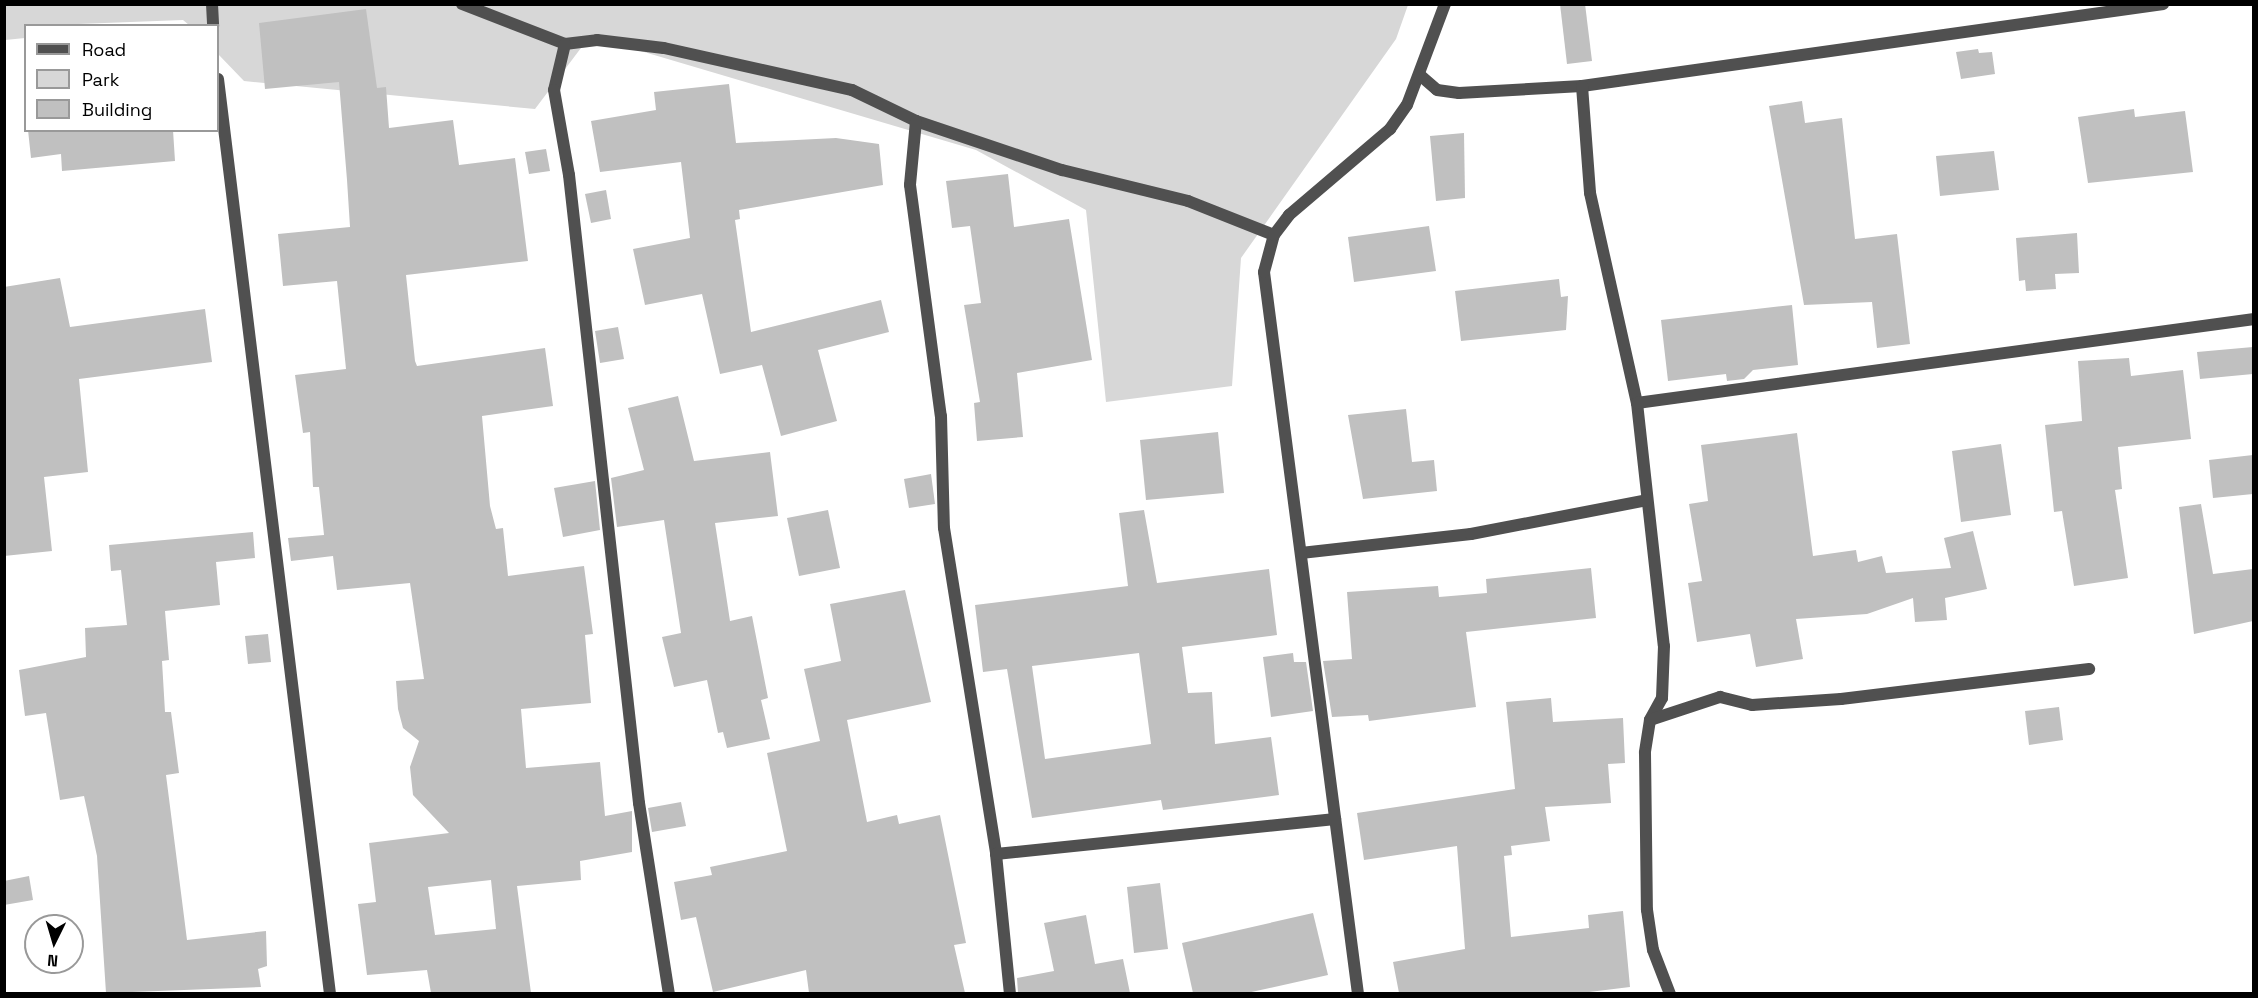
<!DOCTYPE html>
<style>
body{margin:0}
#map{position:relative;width:2258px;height:998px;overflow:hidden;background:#fff;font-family:"Space Grotesk",sans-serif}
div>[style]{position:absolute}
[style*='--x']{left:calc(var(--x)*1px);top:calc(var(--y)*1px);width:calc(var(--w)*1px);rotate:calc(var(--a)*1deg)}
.green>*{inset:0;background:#d7d7d7}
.building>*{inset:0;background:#c0c0c0}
.street>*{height:12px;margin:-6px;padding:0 6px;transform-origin:6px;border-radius:6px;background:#505050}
span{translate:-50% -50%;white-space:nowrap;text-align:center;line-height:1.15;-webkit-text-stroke:4.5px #fff;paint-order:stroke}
.frame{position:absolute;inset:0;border:6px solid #000;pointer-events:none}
.legend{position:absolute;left:24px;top:24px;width:195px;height:108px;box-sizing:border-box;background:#fff;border:2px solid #999;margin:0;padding:8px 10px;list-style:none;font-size:18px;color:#000}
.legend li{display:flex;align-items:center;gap:12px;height:30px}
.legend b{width:30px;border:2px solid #999}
.north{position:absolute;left:24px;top:914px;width:60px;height:60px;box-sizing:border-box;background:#fff;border:2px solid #999;border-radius:50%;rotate:185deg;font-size:16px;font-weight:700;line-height:24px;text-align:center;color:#000}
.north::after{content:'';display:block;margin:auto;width:21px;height:27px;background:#000;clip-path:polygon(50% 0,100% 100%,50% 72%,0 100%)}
</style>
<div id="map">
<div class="green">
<i style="clip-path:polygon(4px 5px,1408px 5px,1396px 39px,1241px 258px,1232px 386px,1106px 402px,1086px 210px,976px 150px,590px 36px,535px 109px,244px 81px,218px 54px,218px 26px,189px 25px,183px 20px,26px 26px,25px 38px,5px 40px)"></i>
</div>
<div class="building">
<i style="clip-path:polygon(1560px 4px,1585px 4px,1592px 61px,1567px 64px)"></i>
<i style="clip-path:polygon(evenodd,366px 9px,377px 88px,386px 87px,389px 128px,453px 120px,459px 165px,515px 158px,528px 261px,406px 275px,415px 361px,417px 366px,545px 348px,553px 406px,482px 416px,490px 506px,496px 529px,503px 528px,508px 576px,584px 566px,593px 634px,585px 635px,591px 703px,521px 709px,526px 768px,600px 762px,605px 816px,632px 811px,632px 852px,580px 861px,581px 880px,517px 886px,531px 993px,431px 993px,427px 970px,367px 975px,358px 904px,376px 902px,369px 843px,449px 833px,413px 795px,410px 767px,419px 741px,403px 728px,398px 709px,396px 681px,424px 679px,410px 583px,337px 590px,333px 556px,291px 561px,288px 538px,324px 535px,319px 487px,313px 487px,310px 432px,303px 433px,295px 375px,346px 369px,337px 281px,283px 286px,278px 234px,350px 227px,347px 180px,339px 82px,265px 89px,259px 23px,366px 9px,491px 880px,496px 929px,435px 935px,428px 887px,491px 880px)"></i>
<i style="clip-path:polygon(1978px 49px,1979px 53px,1992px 52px,1995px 74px,1961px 79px,1956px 52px)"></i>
<i style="clip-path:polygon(729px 84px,736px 143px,836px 138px,879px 144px,883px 185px,739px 210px,740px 219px,735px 220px,751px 332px,881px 300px,889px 332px,818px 350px,837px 421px,781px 436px,762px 365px,720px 374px,702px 294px,645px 305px,633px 249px,690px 238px,681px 162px,600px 172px,591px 121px,656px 110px,654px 92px)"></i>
<i style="clip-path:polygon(1802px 101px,1805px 123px,1842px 118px,1855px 239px,1897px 234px,1910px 344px,1877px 348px,1872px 302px,1804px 305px,1769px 106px)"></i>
<i style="clip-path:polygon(2134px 109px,2135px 117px,2185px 111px,2193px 172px,2088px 183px,2078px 117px)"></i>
<i style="clip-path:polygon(28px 130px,173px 130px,175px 161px,62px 171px,61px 154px,31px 158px)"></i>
<i style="clip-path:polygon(1464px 133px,1465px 198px,1436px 201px,1430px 136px)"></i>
<i style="clip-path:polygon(546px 149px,550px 171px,529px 174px,525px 152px)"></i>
<i style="clip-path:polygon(1994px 151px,1999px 190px,1940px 196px,1936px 156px)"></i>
<i style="clip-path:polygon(1008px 174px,1014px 227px,1069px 219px,1092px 360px,1017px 373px,1023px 437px,977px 441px,974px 403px,980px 402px,964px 305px,981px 303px,970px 226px,952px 228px,946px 181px)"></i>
<i style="clip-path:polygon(606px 190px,611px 219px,591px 223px,585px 194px)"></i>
<i style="clip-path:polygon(1429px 226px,1436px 271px,1354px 282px,1348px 237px)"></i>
<i style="clip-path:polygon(2077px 233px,2079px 273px,2055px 274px,2056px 289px,2026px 291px,2025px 280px,2019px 281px,2016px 238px)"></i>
<i style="clip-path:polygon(60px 278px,70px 327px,205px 309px,212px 362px,79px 379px,88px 472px,44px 477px,52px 551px,4px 556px,4px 287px)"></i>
<i style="clip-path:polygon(1559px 279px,1561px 297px,1568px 296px,1566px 330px,1461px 341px,1455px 291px)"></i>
<i style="clip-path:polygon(1792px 305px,1798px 365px,1753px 370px,1744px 379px,1727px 381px,1726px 374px,1668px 381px,1661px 320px)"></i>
<i style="clip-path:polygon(618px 327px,624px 359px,600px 363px,595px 331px)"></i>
<i style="clip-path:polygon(2253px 347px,2253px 374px,2200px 379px,2197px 352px)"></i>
<i style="clip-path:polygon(2129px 358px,2131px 376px,2183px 370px,2191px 439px,2118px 447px,2122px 489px,2115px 490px,2128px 578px,2074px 586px,2062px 511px,2054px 512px,2045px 425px,2082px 421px,2078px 361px)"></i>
<i style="clip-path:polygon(678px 396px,694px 461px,770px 452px,778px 516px,715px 523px,730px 621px,752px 616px,768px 698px,761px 700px,770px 739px,727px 748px,723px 732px,718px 733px,707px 680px,674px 687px,662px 637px,681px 633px,664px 520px,617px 527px,611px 478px,644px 470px,628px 408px)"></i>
<i style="clip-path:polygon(1406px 409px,1412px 462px,1434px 460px,1437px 491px,1363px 499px,1348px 415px)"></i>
<i style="clip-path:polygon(1218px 432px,1224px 493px,1146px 500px,1140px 440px)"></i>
<i style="clip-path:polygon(1797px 433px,1813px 556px,1856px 550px,1858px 562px,1882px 556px,1886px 573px,1951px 568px,1944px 538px,1973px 531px,1987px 589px,1945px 598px,1947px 620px,1915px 622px,1913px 598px,1867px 614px,1796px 619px,1803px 659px,1756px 667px,1750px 634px,1697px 642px,1688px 583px,1702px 581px,1689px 504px,1708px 501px,1701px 445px)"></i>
<i style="clip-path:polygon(2001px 444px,2011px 515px,1961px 522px,1952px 451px)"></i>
<i style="clip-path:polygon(2253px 455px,2253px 494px,2213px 498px,2209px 460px)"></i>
<i style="clip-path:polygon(931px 474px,935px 504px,909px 508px,904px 479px)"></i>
<i style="clip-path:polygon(595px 481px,600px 530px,563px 537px,554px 488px)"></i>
<i style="clip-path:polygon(2201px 504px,2213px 574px,2253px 569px,2253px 621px,2194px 634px,2179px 507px)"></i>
<i style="clip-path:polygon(828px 510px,840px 568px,799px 576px,787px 518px)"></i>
<i style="clip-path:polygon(evenodd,1144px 510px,1157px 583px,1269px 569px,1277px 635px,1182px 647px,1188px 693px,1212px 692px,1215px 744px,1271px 737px,1279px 795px,1163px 810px,1161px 800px,1032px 818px,1007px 669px,983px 672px,975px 605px,1128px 586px,1119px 513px,1144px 510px,1139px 653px,1151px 744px,1045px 759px,1032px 666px,1139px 653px)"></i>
<i style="clip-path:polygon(253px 532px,255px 558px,216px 562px,220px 605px,165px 611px,169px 660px,162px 661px,165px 712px,171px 712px,179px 773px,166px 775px,187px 940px,266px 931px,267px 966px,258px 969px,261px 987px,106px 993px,97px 856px,84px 796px,60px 800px,46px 713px,25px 716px,19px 670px,86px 657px,85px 628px,127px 625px,121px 570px,111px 571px,109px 545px)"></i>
<i style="clip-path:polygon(1591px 568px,1596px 618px,1466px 632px,1476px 707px,1369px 721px,1368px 715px,1332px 717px,1323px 661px,1352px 659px,1347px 592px,1438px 586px,1439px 597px,1487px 593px,1486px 579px)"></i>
<i style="clip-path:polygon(905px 590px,931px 702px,847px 720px,867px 822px,897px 815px,899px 824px,940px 815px,966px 943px,954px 945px,965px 993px,809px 993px,806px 970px,713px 992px,696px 917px,681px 920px,674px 882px,712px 875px,710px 867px,787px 851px,767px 753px,820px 741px,804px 669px,841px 661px,830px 604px)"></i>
<i style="clip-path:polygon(268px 634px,271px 662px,248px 664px,245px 636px)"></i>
<i style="clip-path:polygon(1293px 653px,1294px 662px,1306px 662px,1313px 711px,1271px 717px,1263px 657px)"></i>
<i style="clip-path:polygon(1551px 698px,1553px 722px,1623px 718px,1625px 763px,1608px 764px,1611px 803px,1545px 807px,1550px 841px,1511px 846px,1512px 855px,1504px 856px,1511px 937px,1589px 928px,1588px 915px,1623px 911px,1630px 987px,1581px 993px,1399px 993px,1393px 962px,1465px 949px,1457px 846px,1364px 860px,1357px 813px,1515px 789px,1506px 702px)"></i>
<i style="clip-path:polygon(2059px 707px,2063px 740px,2029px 745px,2025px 711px)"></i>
<i style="clip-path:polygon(681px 802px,686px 826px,652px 832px,648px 808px)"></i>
<i style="clip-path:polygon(29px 876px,33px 900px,4px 905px,4px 881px)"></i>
<i style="clip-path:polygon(1160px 883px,1168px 949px,1134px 953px,1127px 887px)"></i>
<i style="clip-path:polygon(1313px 913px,1328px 975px,1247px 993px,1193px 993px,1182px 943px)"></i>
<i style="clip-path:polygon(1086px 915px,1095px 964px,1123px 959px,1130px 993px,1018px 993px,1017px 978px,1054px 971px,1044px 923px)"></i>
</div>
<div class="street">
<i style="--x:212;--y:4;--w:22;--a:87"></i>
<i style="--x:462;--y:4;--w:110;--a:21.2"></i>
<i style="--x:565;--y:44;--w:32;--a:-7"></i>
<i style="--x:597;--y:40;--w:67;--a:6.8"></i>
<i style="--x:664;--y:48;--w:193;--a:12.6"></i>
<i style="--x:852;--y:90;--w:71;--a:25.8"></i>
<i style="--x:916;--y:121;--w:154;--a:18.6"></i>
<i style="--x:1062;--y:170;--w:130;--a:13.8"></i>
<i style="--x:1188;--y:201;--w:92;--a:21.6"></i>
<i style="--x:565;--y:44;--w:47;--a:103.4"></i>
<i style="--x:554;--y:90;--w:86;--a:80"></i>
<i style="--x:569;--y:175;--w:632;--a:83.64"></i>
<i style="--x:639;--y:803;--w:193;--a:81.1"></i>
<i style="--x:1421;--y:76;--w:21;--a:41"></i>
<i style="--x:1437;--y:90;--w:22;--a:8"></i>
<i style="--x:1459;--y:93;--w:123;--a:-3.3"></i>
<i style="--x:1582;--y:86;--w:587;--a:-8.03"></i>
<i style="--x:218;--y:79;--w:922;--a:83.02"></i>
<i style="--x:1582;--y:86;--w:107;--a:85.7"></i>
<i style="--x:1590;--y:193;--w:215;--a:77.4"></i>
<i style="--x:1637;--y:403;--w:244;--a:83.7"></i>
<i style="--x:1664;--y:646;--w:52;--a:92.2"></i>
<i style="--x:1662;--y:698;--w:25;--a:119"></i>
<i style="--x:1650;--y:720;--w:33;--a:99"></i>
<i style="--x:1645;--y:753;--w:157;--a:89.3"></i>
<i style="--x:1647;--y:910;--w:40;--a:81.5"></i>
<i style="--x:1653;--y:950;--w:47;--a:68.9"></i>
<i style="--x:916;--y:121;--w:64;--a:95.4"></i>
<i style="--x:910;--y:185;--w:233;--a:82.4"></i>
<i style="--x:941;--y:416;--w:112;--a:88.5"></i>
<i style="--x:944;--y:528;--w:330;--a:80.9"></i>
<i style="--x:996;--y:854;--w:141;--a:84.3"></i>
<i style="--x:1637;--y:403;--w:623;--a:-7.75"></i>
<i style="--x:1301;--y:553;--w:171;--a:-6.4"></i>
<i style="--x:1471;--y:534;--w:179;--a:-10.9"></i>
<i style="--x:1650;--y:720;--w:74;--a:-18.2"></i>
<i style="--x:1720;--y:697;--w:33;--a:14"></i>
<i style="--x:1752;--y:705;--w:89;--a:-3.9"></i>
<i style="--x:1841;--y:699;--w:250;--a:-6.9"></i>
<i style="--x:996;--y:854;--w:341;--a:-5.9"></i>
<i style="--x:1358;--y:994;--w:728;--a:-97.42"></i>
<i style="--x:1264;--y:272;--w:38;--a:-75"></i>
<i style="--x:1274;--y:235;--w:25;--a:-53"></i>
<i style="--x:1289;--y:215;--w:133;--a:-40.4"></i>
<i style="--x:1390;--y:129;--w:29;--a:-55"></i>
<i style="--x:1407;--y:105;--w:108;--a:-69.4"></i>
</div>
<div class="frame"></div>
<ul class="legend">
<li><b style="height:8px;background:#505050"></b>Road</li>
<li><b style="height:16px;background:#d7d7d7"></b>Park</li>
<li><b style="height:16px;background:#c0c0c0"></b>Building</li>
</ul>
<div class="north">N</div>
</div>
